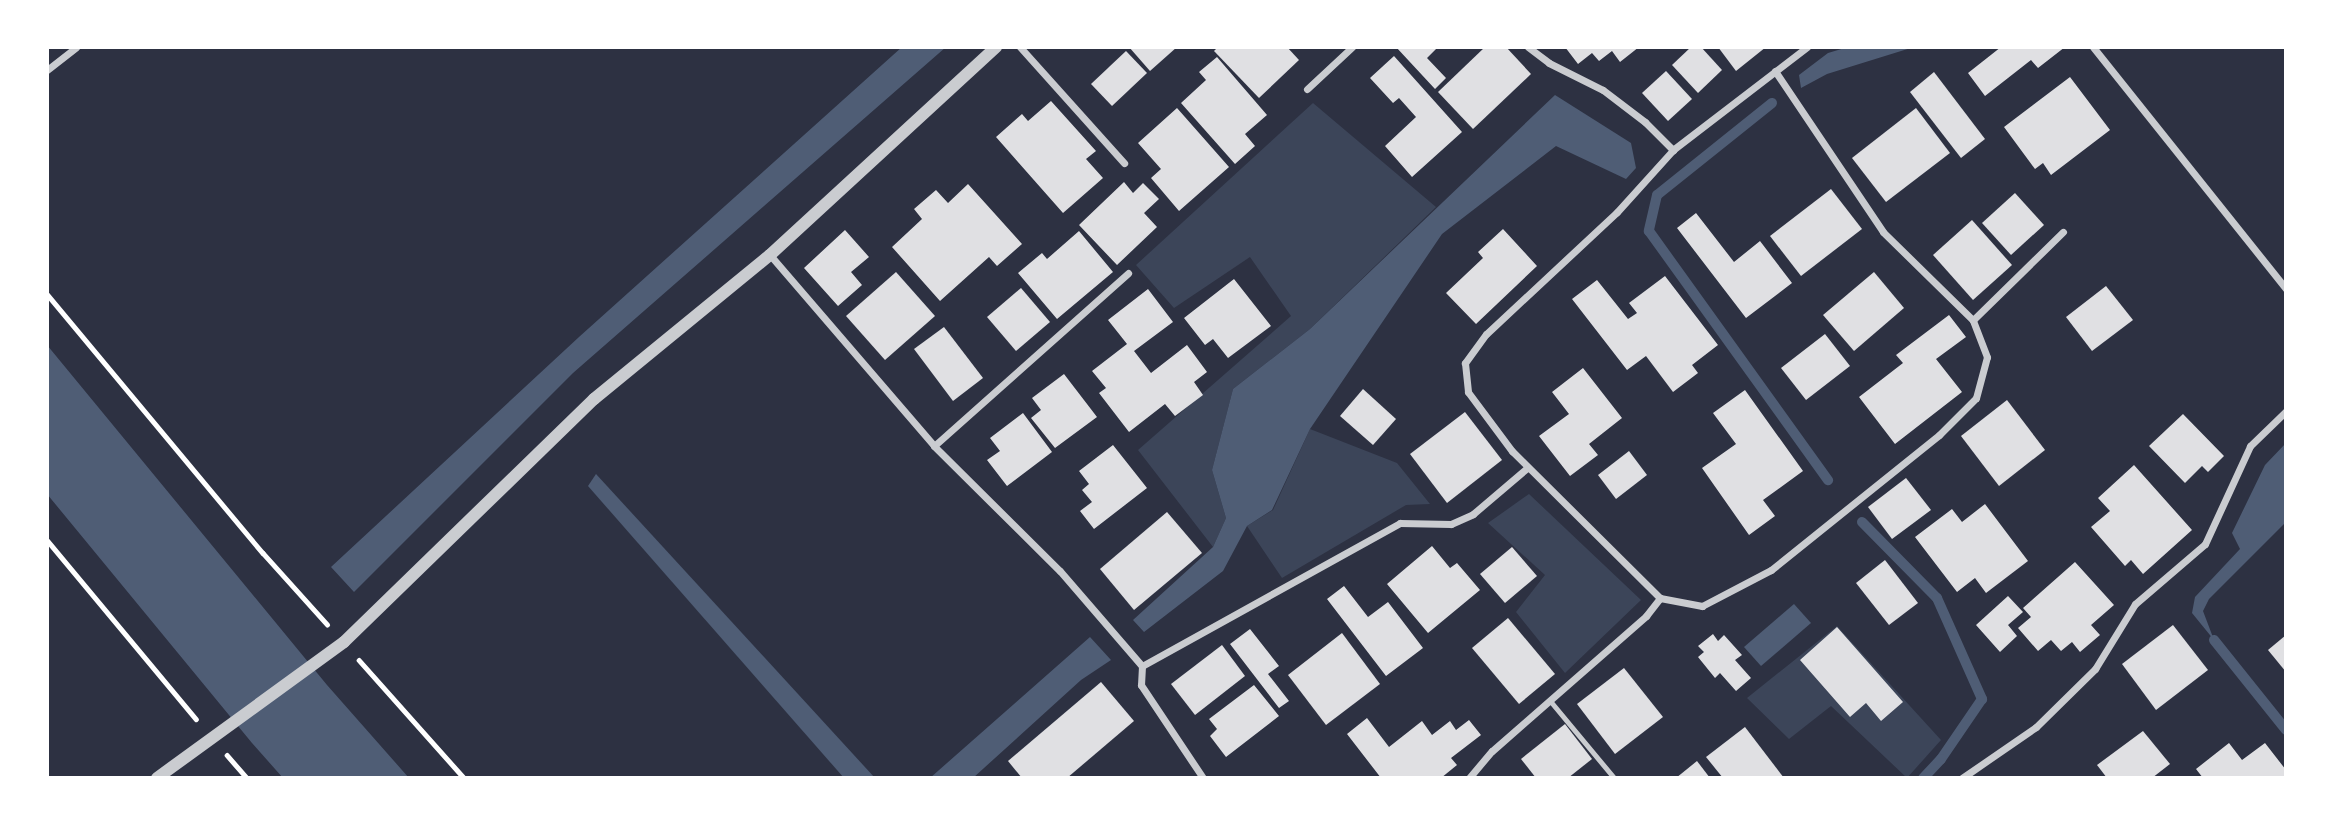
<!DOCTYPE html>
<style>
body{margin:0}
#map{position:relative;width:2333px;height:825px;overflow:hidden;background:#2d3142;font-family:Barlow,sans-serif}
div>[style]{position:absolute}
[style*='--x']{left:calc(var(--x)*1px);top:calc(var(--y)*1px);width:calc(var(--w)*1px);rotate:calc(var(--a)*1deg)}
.green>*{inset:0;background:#3c4559}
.water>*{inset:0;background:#4f5d75}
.stream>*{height:10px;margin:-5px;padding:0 5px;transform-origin:5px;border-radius:5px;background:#4f5d75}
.building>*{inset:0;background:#e0e0e3}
.path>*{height:4.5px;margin:-2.25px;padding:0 2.25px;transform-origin:2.25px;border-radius:2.25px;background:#fff}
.service>*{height:5px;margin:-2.5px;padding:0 2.5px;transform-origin:2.5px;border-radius:2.5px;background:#caccd0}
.minor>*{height:7px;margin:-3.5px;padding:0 3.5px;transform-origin:3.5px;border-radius:3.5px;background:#caccd0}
.tertiary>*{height:12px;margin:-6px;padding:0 6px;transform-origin:6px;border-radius:6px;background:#caccd0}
span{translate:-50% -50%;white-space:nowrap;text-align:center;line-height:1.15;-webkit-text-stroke:7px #fff;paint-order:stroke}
.frame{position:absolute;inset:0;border:49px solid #fff;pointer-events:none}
</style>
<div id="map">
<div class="green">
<i style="clip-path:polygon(1313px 103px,1436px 207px,1310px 329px,1233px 389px,1212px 470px,1226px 518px,1213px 547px,1138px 450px,1291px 316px,1250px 257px,1174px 308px,1136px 265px)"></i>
<i style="clip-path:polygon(1310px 429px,1397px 463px,1430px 504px,1406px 505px,1282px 578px,1247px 526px,1273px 510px)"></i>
<i style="clip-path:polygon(1529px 494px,1641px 600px,1565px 673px,1516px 612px,1545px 575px,1488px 523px)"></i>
<i style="clip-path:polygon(1837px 626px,1941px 740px,1907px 778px,1831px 706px,1789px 739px,1747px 698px)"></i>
</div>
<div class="water">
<i style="clip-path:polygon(902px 47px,946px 47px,573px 373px,354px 592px,331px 567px,579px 337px)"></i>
<i style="clip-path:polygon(1848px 47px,1914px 47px,1827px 74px,1801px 88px,1799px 75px,1828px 53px)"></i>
<i style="clip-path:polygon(1555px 95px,1631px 143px,1636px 168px,1626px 179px,1556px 146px,1442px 234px,1310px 429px,1272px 510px,1247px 526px,1223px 571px,1144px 632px,1133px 620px,1213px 547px,1226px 518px,1212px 470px,1233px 389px,1310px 329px)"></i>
<i style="clip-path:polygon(47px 345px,327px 685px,409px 778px,283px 778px,252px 743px,47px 494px)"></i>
<i style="clip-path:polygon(2286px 443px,2286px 522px,2209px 599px,2203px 611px,2214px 640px,2192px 613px,2195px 597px,2240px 549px,2232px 533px,2265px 465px)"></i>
<i style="clip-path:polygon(596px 474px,875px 778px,844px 778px,588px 486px)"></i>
<i style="clip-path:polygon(1794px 604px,1811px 623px,1761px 666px,1744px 647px)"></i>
<i style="clip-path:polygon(1090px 637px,1111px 660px,1081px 680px,973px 778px,930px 778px)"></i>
</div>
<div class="stream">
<i style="--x:1772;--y:103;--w:147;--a:141.3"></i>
<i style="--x:1657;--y:195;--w:37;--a:103"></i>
<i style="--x:1649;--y:231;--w:307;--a:54.3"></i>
<i style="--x:1862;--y:522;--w:107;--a:45.4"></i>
<i style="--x:1937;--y:598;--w:111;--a:66"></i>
<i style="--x:1982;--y:699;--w:73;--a:124.3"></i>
<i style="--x:1941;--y:759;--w:26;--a:133"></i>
<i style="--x:2214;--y:640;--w:115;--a:51.3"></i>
</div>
<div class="building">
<i style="clip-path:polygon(1129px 47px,1177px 47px,1150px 71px)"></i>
<i style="clip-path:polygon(1218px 47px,1287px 47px,1299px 60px,1259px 98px,1214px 51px)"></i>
<i style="clip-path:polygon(1396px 47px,1438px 47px,1427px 58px,1446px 78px,1435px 89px)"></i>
<i style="clip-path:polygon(1485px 47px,1506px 47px,1531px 74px,1473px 129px,1438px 92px)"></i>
<i style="clip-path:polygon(1565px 47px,1639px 47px,1620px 62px,1612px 51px,1599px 61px,1592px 53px,1578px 64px)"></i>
<i style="clip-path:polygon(1691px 47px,1701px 47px,1722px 70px,1698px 93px,1672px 65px)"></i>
<i style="clip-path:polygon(1718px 47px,1766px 47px,1736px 71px)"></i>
<i style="clip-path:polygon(2001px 47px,2065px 47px,2038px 68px,2031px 60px,1985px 96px,1968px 73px)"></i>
<i style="clip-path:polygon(1126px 51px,1147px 73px,1112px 106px,1091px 84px)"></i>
<i style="clip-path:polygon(1394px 56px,1462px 132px,1412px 177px,1385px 146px,1416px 117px,1399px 98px,1393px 103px,1370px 78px)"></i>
<i style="clip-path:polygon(1217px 57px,1267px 115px,1245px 134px,1255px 146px,1235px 164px,1181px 103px,1206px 80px,1199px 72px)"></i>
<i style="clip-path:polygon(1666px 71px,1692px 99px,1668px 121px,1642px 93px)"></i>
<i style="clip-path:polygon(1934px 72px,1985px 139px,1961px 158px,1910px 92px)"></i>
<i style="clip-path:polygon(2070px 77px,2110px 130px,2051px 175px,2043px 163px,2035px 169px,2004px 127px)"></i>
<i style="clip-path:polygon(1051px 101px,1096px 151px,1086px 159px,1103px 178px,1063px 213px,996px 137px,1022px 114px,1028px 121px)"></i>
<i style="clip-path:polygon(1177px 108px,1229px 167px,1179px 211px,1151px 178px,1161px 169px,1138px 143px)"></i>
<i style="clip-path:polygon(1916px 108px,1950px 153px,1886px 202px,1852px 158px)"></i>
<i style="clip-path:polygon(1124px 182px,1133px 193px,1143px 183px,1159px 199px,1144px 213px,1157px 227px,1117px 265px,1079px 225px)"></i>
<i style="clip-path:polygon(968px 184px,1022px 244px,997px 266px,989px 257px,940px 301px,892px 247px,922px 219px,914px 209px,936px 190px,948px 203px)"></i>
<i style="clip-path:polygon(1831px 189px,1862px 229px,1801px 276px,1770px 236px)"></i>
<i style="clip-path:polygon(2015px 193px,2044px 225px,2011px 255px,1982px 223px)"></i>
<i style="clip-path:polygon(1696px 213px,1734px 262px,1760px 241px,1792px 283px,1746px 318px,1677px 228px)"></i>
<i style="clip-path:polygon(1972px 220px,2012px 265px,1973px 300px,1933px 255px)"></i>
<i style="clip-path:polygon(1503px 229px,1537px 266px,1476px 324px,1446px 293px,1483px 258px,1478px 252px)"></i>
<i style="clip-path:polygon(845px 230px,869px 257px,851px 272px,862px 285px,838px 306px,804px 268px)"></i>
<i style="clip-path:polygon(1079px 231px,1113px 272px,1057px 319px,1018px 273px,1042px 253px,1047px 259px)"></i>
<i style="clip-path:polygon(896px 272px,935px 316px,885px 360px,846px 316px)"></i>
<i style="clip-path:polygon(1874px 272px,1904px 308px,1854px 351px,1823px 315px)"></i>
<i style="clip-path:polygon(1665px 276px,1718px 345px,1692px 365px,1698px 373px,1673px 392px,1646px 356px,1627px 370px,1572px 299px,1597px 280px,1628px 319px,1637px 313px,1629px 303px)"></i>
<i style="clip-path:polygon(1234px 279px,1271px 326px,1228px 358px,1213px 339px,1205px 345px,1184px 318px)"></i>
<i style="clip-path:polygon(2106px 286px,2133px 320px,2092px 351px,2066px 317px)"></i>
<i style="clip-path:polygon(1021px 288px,1050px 322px,1016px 351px,987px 317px)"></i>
<i style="clip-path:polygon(1148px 289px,1173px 322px,1134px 351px,1151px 373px,1187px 345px,1207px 372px,1194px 382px,1203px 395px,1175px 416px,1165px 404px,1129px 432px,1099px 393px,1106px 388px,1092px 371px,1127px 344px,1108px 320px)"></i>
<i style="clip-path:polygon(1949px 315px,1966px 337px,1936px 359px,1962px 392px,1895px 444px,1859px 397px,1903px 363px,1896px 355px)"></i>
<i style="clip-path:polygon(944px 327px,983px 378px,953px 401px,914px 349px)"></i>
<i style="clip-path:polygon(1825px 334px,1850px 366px,1806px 400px,1781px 368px)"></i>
<i style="clip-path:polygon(1583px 368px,1622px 418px,1589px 444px,1598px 455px,1570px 476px,1539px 436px,1569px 414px,1552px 392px)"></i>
<i style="clip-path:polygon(1064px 374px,1097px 417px,1055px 448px,1031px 418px,1041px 410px,1032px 398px)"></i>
<i style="clip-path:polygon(1363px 389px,1396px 419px,1373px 445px,1340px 416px)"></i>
<i style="clip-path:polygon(1745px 390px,1803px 471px,1763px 500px,1775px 516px,1749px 535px,1702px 468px,1736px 444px,1713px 413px)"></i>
<i style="clip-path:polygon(2007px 400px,2045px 450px,1999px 486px,1961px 436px)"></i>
<i style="clip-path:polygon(1465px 412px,1502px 460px,1447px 503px,1410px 454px)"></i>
<i style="clip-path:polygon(1023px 413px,1052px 452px,1007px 486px,987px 460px,1000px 451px,990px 438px)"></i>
<i style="clip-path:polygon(2183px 414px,2224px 456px,2208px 472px,2202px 466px,2185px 483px,2149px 446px)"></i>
<i style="clip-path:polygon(1113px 445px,1147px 488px,1094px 529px,1080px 511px,1092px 502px,1082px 490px,1089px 484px,1079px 471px)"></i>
<i style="clip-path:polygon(1629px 451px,1647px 475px,1616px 499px,1598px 475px)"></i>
<i style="clip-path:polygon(2134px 465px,2192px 530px,2143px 574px,2131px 560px,2125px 566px,2091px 527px,2110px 511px,2098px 498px)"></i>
<i style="clip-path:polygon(1906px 478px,1931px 510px,1892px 539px,1868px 507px)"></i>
<i style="clip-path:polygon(1985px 504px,2028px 561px,1986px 593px,1975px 578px,1957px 592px,1915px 537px,1952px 509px,1962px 522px)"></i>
<i style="clip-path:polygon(1167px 512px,1202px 553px,1134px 610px,1100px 569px)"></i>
<i style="clip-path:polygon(1432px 546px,1450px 568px,1457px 563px,1480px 590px,1428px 633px,1387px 584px)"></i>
<i style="clip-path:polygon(1512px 547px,1537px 576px,1505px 603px,1480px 574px)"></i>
<i style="clip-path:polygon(1885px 560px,1918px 603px,1889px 625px,1856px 583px)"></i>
<i style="clip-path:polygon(2075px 562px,2114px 605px,2091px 625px,2100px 635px,2080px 652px,2072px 642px,2061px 651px,2051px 640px,2038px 651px,2018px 628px,2031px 617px,2023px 608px)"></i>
<i style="clip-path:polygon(1344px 586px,1368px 617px,1388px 602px,1423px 648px,1386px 676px,1327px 599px)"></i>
<i style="clip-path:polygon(2008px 596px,2023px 612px,2008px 625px,2017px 636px,2000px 652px,1976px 625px)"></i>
<i style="clip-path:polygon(1508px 618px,1555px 674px,1519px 704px,1472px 648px)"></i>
<i style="clip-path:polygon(2173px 625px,2208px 670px,2156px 710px,2122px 664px)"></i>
<i style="clip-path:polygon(1837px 627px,1903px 702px,1881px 721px,1866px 703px,1850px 717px,1800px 660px)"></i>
<i style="clip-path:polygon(1250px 629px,1279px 666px,1268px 674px,1289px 701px,1279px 708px,1230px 644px)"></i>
<i style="clip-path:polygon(1342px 633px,1380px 684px,1326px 725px,1288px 675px)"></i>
<i style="clip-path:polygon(1713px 634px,1718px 641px,1724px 635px,1742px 655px,1735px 660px,1751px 678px,1736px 691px,1720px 673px,1715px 678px,1698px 657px,1704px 652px,1698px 646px)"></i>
<i style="clip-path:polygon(2286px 635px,2286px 672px,2268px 650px)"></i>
<i style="clip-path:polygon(1222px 645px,1245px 676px,1195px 715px,1171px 684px)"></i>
<i style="clip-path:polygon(1624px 668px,1663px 717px,1615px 754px,1577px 704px)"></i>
<i style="clip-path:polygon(1101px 682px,1134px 721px,1067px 778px,1022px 778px,1008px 761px)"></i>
<i style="clip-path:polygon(1254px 685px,1279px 716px,1226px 757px,1210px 736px,1217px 729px,1209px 719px)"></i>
<i style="clip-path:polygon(1367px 718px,1389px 747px,1422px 721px,1432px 735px,1450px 721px,1456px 730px,1469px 720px,1481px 735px,1451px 758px,1457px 765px,1441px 778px,1381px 778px,1347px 734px)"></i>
<i style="clip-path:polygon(1565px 724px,1592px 759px,1568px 778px,1536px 778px,1521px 759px)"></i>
<i style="clip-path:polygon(1745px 727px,1784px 778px,1723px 778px,1706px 757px)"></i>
<i style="clip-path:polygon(2143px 731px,2170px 764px,2152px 778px,2107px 778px,2097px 765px)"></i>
<i style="clip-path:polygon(2229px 743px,2242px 760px,2265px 743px,2286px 770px,2286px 778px,2203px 778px,2196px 769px)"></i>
<i style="clip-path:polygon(1697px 761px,1710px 778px,1676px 778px)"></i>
</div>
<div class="path">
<i style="--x:47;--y:294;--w:337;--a:50.2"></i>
<i style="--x:263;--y:553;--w:96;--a:48"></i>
<i style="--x:47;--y:540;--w:233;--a:50.2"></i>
<i style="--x:359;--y:660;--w:158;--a:48.3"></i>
<i style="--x:227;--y:755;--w:30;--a:49"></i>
</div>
<div class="service">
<i style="--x:1551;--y:702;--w:99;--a:50.3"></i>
</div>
<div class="minor">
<i style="--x:1020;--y:47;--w:156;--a:48.1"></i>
<i style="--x:1528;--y:47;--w:26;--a:37"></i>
<i style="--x:1549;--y:63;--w:60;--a:26.6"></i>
<i style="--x:1603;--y:90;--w:53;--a:37.3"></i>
<i style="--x:1645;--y:122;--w:40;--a:45"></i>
<i style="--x:1807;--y:47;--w:169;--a:142.5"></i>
<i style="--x:1673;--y:150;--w:84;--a:132.1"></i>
<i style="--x:1617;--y:212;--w:179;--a:137"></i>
<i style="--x:1486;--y:334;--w:36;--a:126"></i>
<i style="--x:1465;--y:363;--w:29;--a:84"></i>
<i style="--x:1468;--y:392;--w:74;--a:53.3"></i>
<i style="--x:1512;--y:451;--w:209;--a:44.8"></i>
<i style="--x:1660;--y:598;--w:43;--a:10.8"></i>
<i style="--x:1702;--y:606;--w:78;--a:-27.6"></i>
<i style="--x:1771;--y:570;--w:216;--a:-38.8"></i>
<i style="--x:1939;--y:435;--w:52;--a:-45"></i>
<i style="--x:1976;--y:398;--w:42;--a:-75"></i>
<i style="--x:1987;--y:357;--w:40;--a:-111"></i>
<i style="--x:1973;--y:320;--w:126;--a:-44.4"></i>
<i style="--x:2093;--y:47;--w:310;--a:51.4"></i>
<i style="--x:47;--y:70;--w:37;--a:-38"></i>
<i style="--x:1775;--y:71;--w:194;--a:56.1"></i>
<i style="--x:1883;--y:232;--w:126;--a:44.4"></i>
<i style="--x:1307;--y:89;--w:62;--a:-43"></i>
<i style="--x:770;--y:255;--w:252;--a:49.3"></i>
<i style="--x:934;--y:446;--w:177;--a:44.8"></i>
<i style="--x:1060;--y:571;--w:125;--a:49.2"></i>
<i style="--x:1142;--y:666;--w:19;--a:93"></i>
<i style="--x:1141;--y:685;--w:112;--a:56.3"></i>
<i style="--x:934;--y:446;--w:260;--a:-41.7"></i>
<i style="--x:1142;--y:666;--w:295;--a:-29"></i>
<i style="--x:1400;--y:523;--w:51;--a:1.1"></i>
<i style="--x:1451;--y:524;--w:24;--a:-24"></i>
<i style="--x:1473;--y:514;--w:71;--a:-40.4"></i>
<i style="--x:1469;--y:778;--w:35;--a:-50"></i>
<i style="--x:1492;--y:751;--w:205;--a:-41.2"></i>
<i style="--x:1646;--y:616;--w:23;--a:-52"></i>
<i style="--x:1962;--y:778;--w:90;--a:-34.6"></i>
<i style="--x:2036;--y:727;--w:83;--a:-44.5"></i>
<i style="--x:2095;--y:669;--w:76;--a:-58.4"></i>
<i style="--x:2135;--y:604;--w:92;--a:-40.6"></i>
<i style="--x:2205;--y:544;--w:108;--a:-65.3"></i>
<i style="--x:2250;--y:446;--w:50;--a:-44.2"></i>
</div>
<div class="tertiary">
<i style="--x:157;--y:778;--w:231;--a:-36"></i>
<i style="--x:344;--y:642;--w:349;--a:-44.2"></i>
<i style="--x:594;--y:399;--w:227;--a:-39.3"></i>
<i style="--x:770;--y:255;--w:307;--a:-42.6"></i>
</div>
<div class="frame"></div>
</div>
